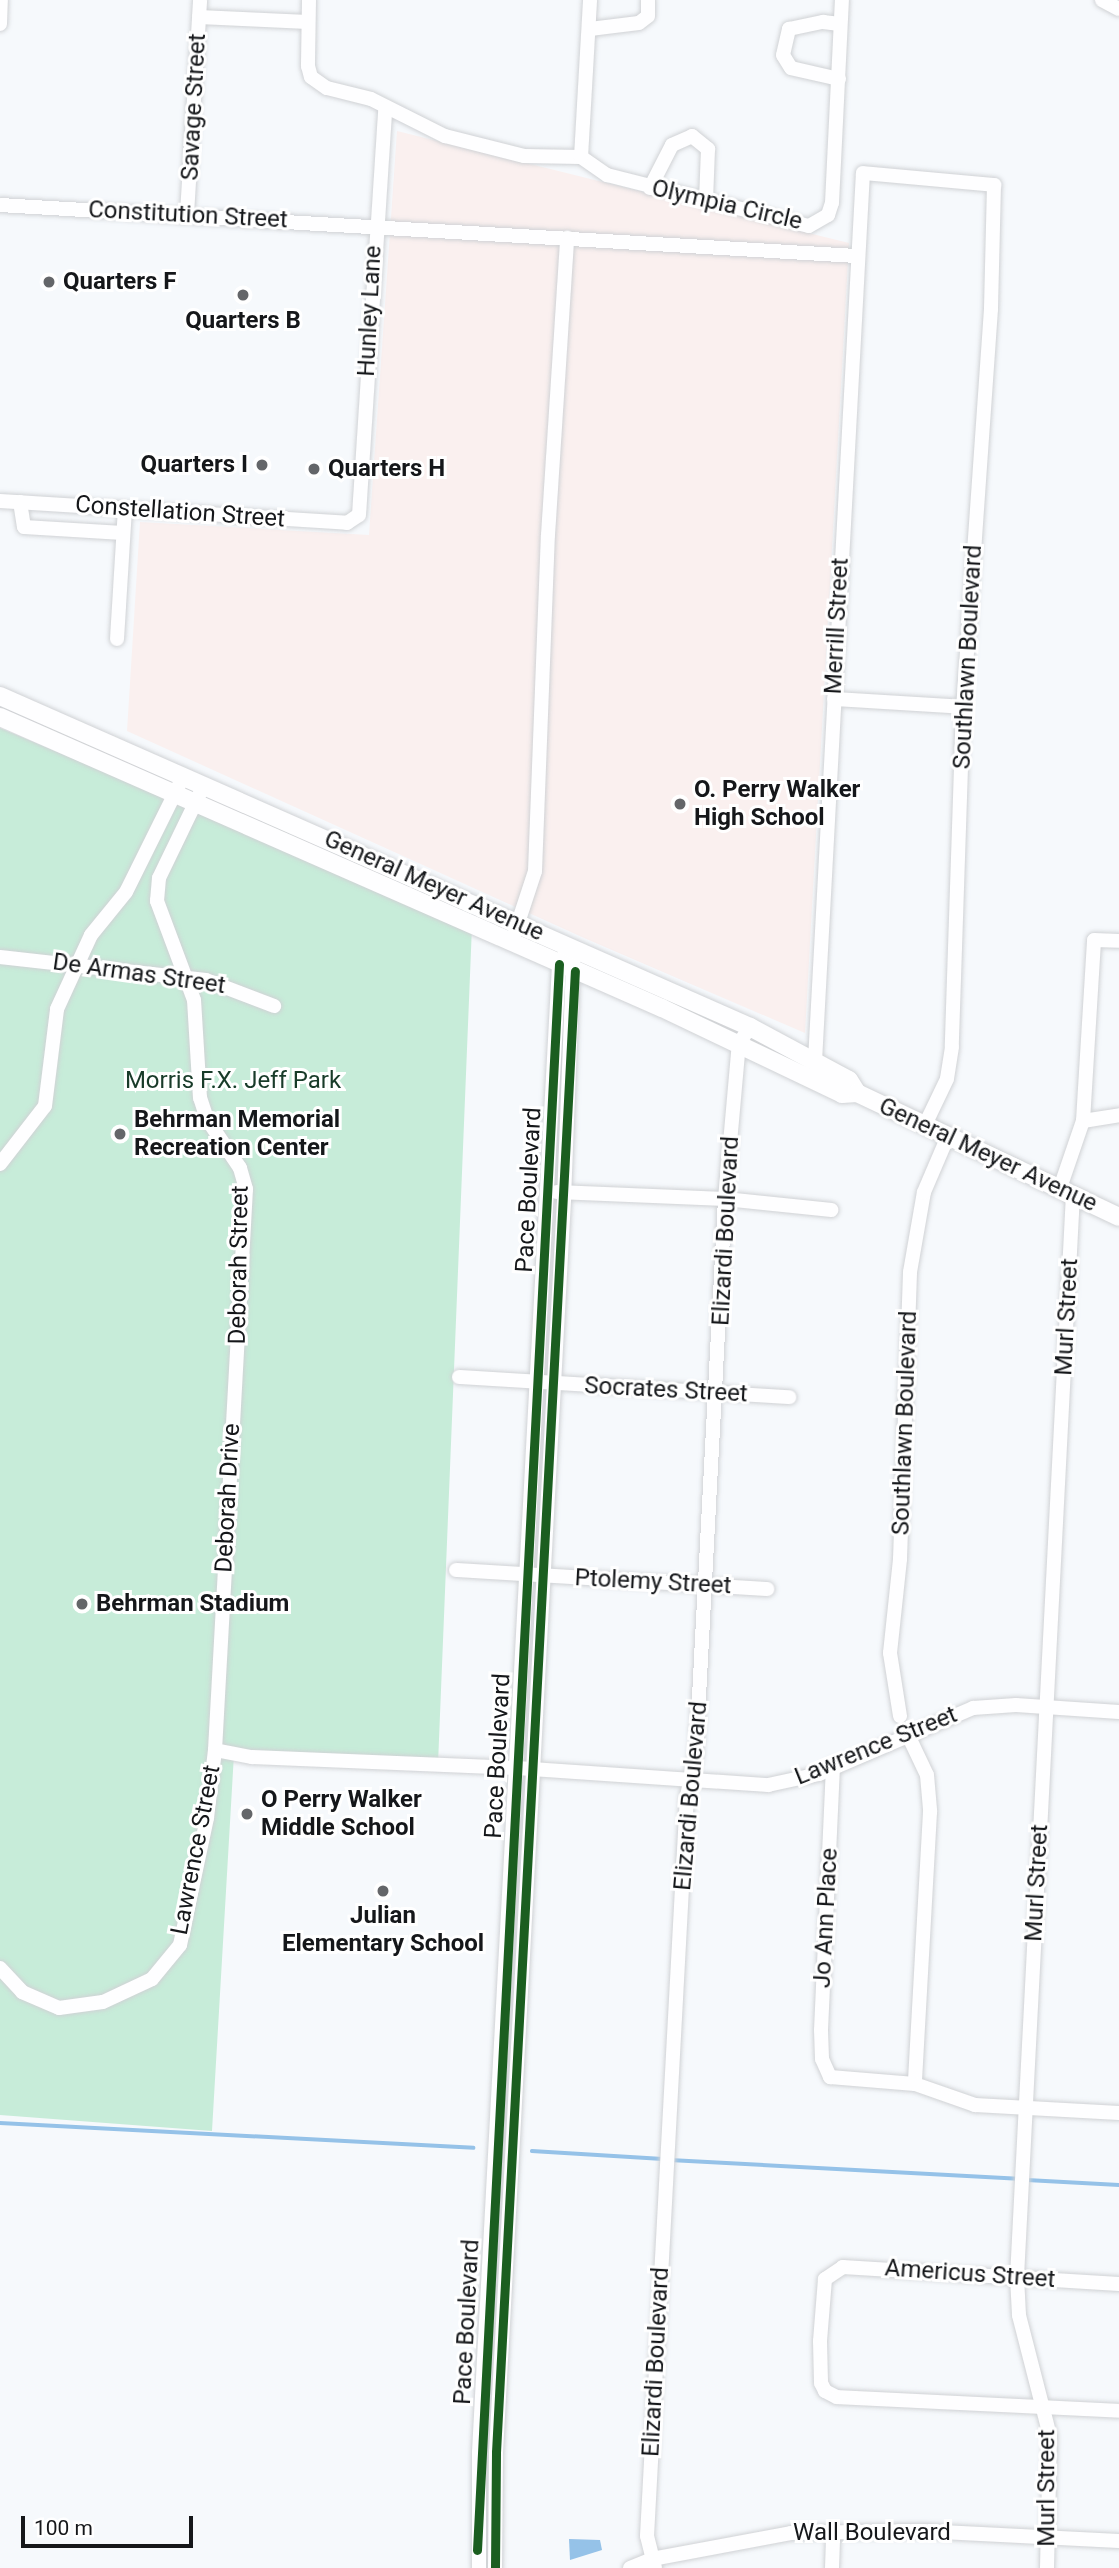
<!DOCTYPE html>
<style>
body{margin:0}
#map{position:relative;width:1119px;height:2568px;overflow:hidden;background:#f6f9fc;font-family:Roboto,sans-serif}
div>[style]{position:absolute}
[style*='--x']{left:calc(var(--x)*1px);top:calc(var(--y)*1px);width:calc(var(--w)*1px);rotate:calc(var(--a)*1deg)}
.education>*{inset:0;background:#faf0ef}
.green>*{inset:0;background:#c7ecd9}
.water>*{inset:0;background:#95c2e8}
.stream>*{height:3.5px;margin:-1.75px;padding:0 1.75px;transform-origin:1.75px;border-radius:1.75px;background:#95c2e8}
.roads{filter:drop-shadow(0 0 2px #d0d2d5) drop-shadow(0 0 2px #d0d2d5)}
.minor>*{height:14px;margin:-7px;padding:0 7px;transform-origin:7px;border-radius:7px;background:#fefeff}
.major>*{height:18px;margin:-9px;padding:0 9px;transform-origin:9px;border-radius:9px;background:#fefeff}
.cycleway>*{height:9px;margin:-4.5px;padding:0 4.5px;transform-origin:4.5px;border-radius:4.5px;background:#1b5e20}
.dots>*{width:19px;height:19px;translate:-50% -50%;box-sizing:border-box;border:4px solid #fff;border-radius:50%}
span{translate:-50% -50%;white-space:nowrap;text-align:center;line-height:1.15;-webkit-text-stroke:6px #fff;paint-order:stroke}
.street-label{font-size:24px;color:#15171a}
.poi-label{font-size:24px;color:#15171a;font-weight:700}
.left{translate:0 -50%;text-align:left}
.right{translate:-100% -50%;text-align:right}
.park-label{font-size:24px;color:#183b29}
.scale{position:absolute;left:21px;top:2516px;width:172px;height:32px;box-sizing:border-box;border:4px solid #15171a;border-top:0;padding-left:9px;font-size:21px;line-height:24px;white-space:nowrap;color:#15171a;-webkit-text-stroke:5px #fff;paint-order:stroke}
</style>
<div id="map">
<div class="education">
<i style="clip-path:polygon(397px 131px,849px 243px,805px 1033px,584px 938px,127px 731px,140px 522px,369px 535px)"></i>
</div>
<div class="green">
<i style="clip-path:polygon(0 728px,472px 926px,438px 1764px,234px 1754px,212px 2131px,0 2115px)"></i>
</div>
<div class="water">
<i style="clip-path:polygon(569px 2539px,600px 2540px,602px 2550px,570px 2560px)"></i>
</div>
<div class="stream">
<i style="--x:0;--y:2123;--w:474;--a:3"></i>
<i style="--x:532;--y:2151;--w:131;--a:3.5"></i>
<i style="--x:670;--y:2160;--w:350;--a:3.1"></i>
<i style="--x:1027;--y:2180;--w:92;--a:3.1"></i>
</div>
<div class="roads">
<div class="minor">
<i style="--x:309;--y:0;--w:66;--a:90.9"></i>
<i style="--x:308;--y:66;--w:11;--a:75"></i>
<i style="--x:311;--y:77;--w:19;--a:35"></i>
<i style="--x:327;--y:88;--w:45;--a:14"></i>
<i style="--x:371;--y:99;--w:83;--a:26.6"></i>
<i style="--x:445;--y:136;--w:81;--a:14.2"></i>
<i style="--x:524;--y:156;--w:57;--a:1"></i>
<i style="--x:581;--y:157;--w:32;--a:35"></i>
<i style="--x:607;--y:175;--w:208;--a:14.2"></i>
<i style="--x:809;--y:226;--w:22;--a:-30"></i>
<i style="--x:828;--y:215;--w:13;--a:-72"></i>
<i style="--x:832;--y:203;--w:203;--a:-87.2"></i>
<i style="--x:1102;--y:0;--w:19;--a:28"></i>
<i style="--x:199;--y:17;--w:109;--a:2.6"></i>
<i style="--x:0;--y:24;--w:24;--a:-88"></i>
<i style="--x:590;--y:29;--w:49;--a:-7"></i>
<i style="--x:639;--y:23;--w:11;--a:-38"></i>
<i style="--x:648;--y:16;--w:16;--a:-90"></i>
<i style="--x:839;--y:79;--w:49;--a:-167.1"></i>
<i style="--x:791;--y:68;--w:15;--a:-122"></i>
<i style="--x:783;--y:55;--w:27;--a:-77"></i>
<i style="--x:789;--y:29;--w:35;--a:-12"></i>
<i style="--x:823;--y:22;--w:17;--a:7"></i>
<i style="--x:581;--y:157;--w:157;--a:-86.7"></i>
<i style="--x:650;--y:188;--w:48;--a:-62.9"></i>
<i style="--x:672;--y:145;--w:22;--a:-24"></i>
<i style="--x:692;--y:136;--w:21;--a:39"></i>
<i style="--x:708;--y:149;--w:53;--a:92.2"></i>
<i style="--x:0;--y:205;--w:859;--a:3.41"></i>
<i style="--x:187;--y:214;--w:214;--a:-86.5"></i>
<i style="--x:0;--y:501;--w:348;--a:3.6"></i>
<i style="--x:347;--y:523;--w:14;--a:-34"></i>
<i style="--x:359;--y:515;--w:408;--a:-86.3"></i>
<i style="--x:20;--y:502;--w:25;--a:81"></i>
<i style="--x:24;--y:527;--w:99;--a:3.5"></i>
<i style="--x:117;--y:639;--w:130;--a:-86.5"></i>
<i style="--x:834;--y:699;--w:129;--a:3.5"></i>
<i style="--x:515;--y:932;--w:64;--a:-71.8"></i>
<i style="--x:535;--y:871;--w:336;--a:-87.8"></i>
<i style="--x:548;--y:535;--w:298;--a:-86.3"></i>
<i style="--x:0;--y:957;--w:207;--a:6.4"></i>
<i style="--x:206;--y:980;--w:73;--a:20.9"></i>
<i style="--x:811;--y:1068;--w:8;--a:-60"></i>
<i style="--x:815;--y:1061;--w:889;--a:-86.91"></i>
<i style="--x:863;--y:173;--w:132;--a:5.2"></i>
<i style="--x:994;--y:185;--w:124;--a:91.4"></i>
<i style="--x:991;--y:309;--w:399;--a:94"></i>
<i style="--x:963;--y:707;--w:340;--a:91.9"></i>
<i style="--x:952;--y:1047;--w:32;--a:99"></i>
<i style="--x:947;--y:1079;--w:51;--a:115.6"></i>
<i style="--x:1083;--y:1121;--w:36;--a:-9"></i>
<i style="--x:0;--y:1164;--w:73;--a:-52.2"></i>
<i style="--x:45;--y:1106;--w:98;--a:-82.9"></i>
<i style="--x:57;--y:1009;--w:81;--a:-65.3"></i>
<i style="--x:91;--y:935;--w:55;--a:-50.9"></i>
<i style="--x:126;--y:892;--w:119;--a:-63.6"></i>
<i style="--x:1060;--y:1188;--w:71;--a:-71.1"></i>
<i style="--x:1083;--y:1121;--w:181;--a:-86.5"></i>
<i style="--x:1094;--y:940;--w:25;--a:2"></i>
<i style="--x:557;--y:1192;--w:168;--a:2.4"></i>
<i style="--x:725;--y:1199;--w:107;--a:5.9"></i>
<i style="--x:459;--y:1377;--w:331;--a:3.5"></i>
<i style="--x:456;--y:1570;--w:312;--a:3.5"></i>
<i style="--x:900;--y:1716;--w:64;--a:-99"></i>
<i style="--x:890;--y:1653;--w:95;--a:-83.9"></i>
<i style="--x:900;--y:1559;--w:287;--a:-88"></i>
<i style="--x:910;--y:1272;--w:81;--a:-80.1"></i>
<i style="--x:924;--y:1192;--w:61;--a:-66.8"></i>
<i style="--x:908;--y:1735;--w:44;--a:64.6"></i>
<i style="--x:927;--y:1775;--w:37;--a:85"></i>
<i style="--x:930;--y:1812;--w:272;--a:93.2"></i>
<i style="--x:215;--y:1750;--w:38;--a:11"></i>
<i style="--x:252;--y:1757;--w:265;--a:2.4"></i>
<i style="--x:517;--y:1768;--w:252;--a:3.9"></i>
<i style="--x:768;--y:1785;--w:52;--a:-12.2"></i>
<i style="--x:819;--y:1774;--w:168;--a:-23.2"></i>
<i style="--x:973;--y:1708;--w:43;--a:-4"></i>
<i style="--x:1016;--y:1705;--w:103;--a:3.9"></i>
<i style="--x:833;--y:1766;--w:264;--a:92.6"></i>
<i style="--x:821;--y:2030;--w:29;--a:88"></i>
<i style="--x:822;--y:2059;--w:20;--a:66"></i>
<i style="--x:830;--y:2077;--w:85;--a:4.7"></i>
<i style="--x:915;--y:2084;--w:64;--a:19.3"></i>
<i style="--x:975;--y:2105;--w:144;--a:3.2"></i>
<i style="--x:0;--y:1968;--w:33;--a:47"></i>
<i style="--x:22;--y:1992;--w:40;--a:23.4"></i>
<i style="--x:59;--y:2008;--w:44;--a:-7.8"></i>
<i style="--x:103;--y:2002;--w:54;--a:-25.1"></i>
<i style="--x:152;--y:1979;--w:44;--a:-50.5"></i>
<i style="--x:180;--y:1945;--w:130;--a:-78"></i>
<i style="--x:207;--y:1818;--w:68;--a:-83.3"></i>
<i style="--x:215;--y:1750;--w:562;--a:-86.84"></i>
<i style="--x:246;--y:1189;--w:22;--a:-106"></i>
<i style="--x:240;--y:1168;--w:59;--a:-124"></i>
<i style="--x:207;--y:1119;--w:22;--a:-108"></i>
<i style="--x:200;--y:1098;--w:98;--a:-93.5"></i>
<i style="--x:194;--y:1000;--w:106;--a:-110.5"></i>
<i style="--x:157;--y:901;--w:23;--a:-85"></i>
<i style="--x:159;--y:878;--w:103;--a:-64.2"></i>
<i style="--x:1119;--y:2284;--w:277;--a:-176.5"></i>
<i style="--x:843;--y:2267;--w:22;--a:146"></i>
<i style="--x:825;--y:2279;--w:62;--a:94.6"></i>
<i style="--x:820;--y:2341;--w:42;--a:88.6"></i>
<i style="--x:821;--y:2383;--w:9;--a:63"></i>
<i style="--x:825;--y:2391;--w:13;--a:27"></i>
<i style="--x:837;--y:2397;--w:282;--a:2.8"></i>
<i style="--x:479;--y:2568;--w:116;--a:-90"></i>
<i style="--x:479;--y:2452;--w:1490;--a:-86.92"></i>
<i style="--x:559;--y:964;--w:21;--a:-59"></i>
<i style="--x:495;--y:2568;--w:116;--a:-89.5"></i>
<i style="--x:496;--y:2452;--w:1255;--a:-86.89"></i>
<i style="--x:564;--y:1199;--w:238;--a:-87.8"></i>
<i style="--x:630;--y:2568;--w:24;--a:-22"></i>
<i style="--x:652;--y:2559;--w:141;--a:-10.6"></i>
<i style="--x:791;--y:2533;--w:131;--a:-0.9"></i>
<i style="--x:922;--y:2531;--w:197;--a:2.9"></i>
<i style="--x:655;--y:2568;--w:33;--a:-104"></i>
<i style="--x:647;--y:2536;--w:741;--a:-86.91"></i>
<i style="--x:687;--y:1796;--w:43;--a:-77.9"></i>
<i style="--x:696;--y:1754;--w:556;--a:-87.01"></i>
<i style="--x:725;--y:1199;--w:157;--a:-84.9"></i>
<i style="--x:739;--y:1043;--w:19;--a:-55"></i>
<i style="--x:832;--y:2568;--w:37;--a:-88"></i>
<i style="--x:1047;--y:2568;--w:132;--a:-88.7"></i>
<i style="--x:1050;--y:2436;--w:125;--a:-104.4"></i>
<i style="--x:1019;--y:2315;--w:38;--a:-93"></i>
<i style="--x:1017;--y:2277;--w:1083;--a:-87.04"></i>
</div>
<div class="major">
<i style="--x:0;--y:696;--w:820;--a:23.81"></i>
<i style="--x:750;--y:1027;--w:112;--a:28.2"></i>
<i style="--x:849;--y:1080;--w:15;--a:58"></i>
<i style="--x:0;--y:717;--w:723;--a:23.73"></i>
<i style="--x:662;--y:1008;--w:199;--a:25.5"></i>
<i style="--x:842;--y:1094;--w:15;--a:-4"></i>
<i style="--x:857;--y:1093;--w:290;--a:25.3"></i>
</div>
</div>
<div class="cycleway">
<i style="--x:477;--y:2550;--w:1588;--a:-87.04"></i>
<i style="--x:495;--y:2568;--w:116;--a:-89.5"></i>
<i style="--x:496;--y:2452;--w:1483;--a:-86.95"></i>
</div>
<div class="dots">
<i style="left:49px;top:282px;background:#646669"></i>
<i style="left:243px;top:295px;background:#646669"></i>
<i style="left:262px;top:465px;background:#646669"></i>
<i style="left:314px;top:469px;background:#646669"></i>
<i style="left:680px;top:804px;background:#646669"></i>
<i style="left:120px;top:1134px;background:#646669"></i>
<i style="left:82px;top:1604px;background:#646669"></i>
<i style="left:247px;top:1814px;background:#646669"></i>
<i style="left:383px;top:1891px;background:#646669"></i>
</div>
<div class="street-label">
<span style="left:194px;top:107px;rotate:-87deg">Savage Street</span>
<span style="left:727px;top:205px;rotate:13deg">Olympia Circle</span>
<span style="left:188px;top:215px;rotate:3deg">Constitution Street</span>
<span style="left:370px;top:311px;rotate:-87deg">Hunley Lane</span>
<span style="left:180px;top:512px;rotate:4deg">Constellation Street</span>
<span style="left:837px;top:626px;rotate:-87deg">Merrill Street</span>
<span style="left:968px;top:657px;rotate:-87deg">Southlawn Boulevard</span>
<span style="left:434px;top:886px;rotate:24deg">General Meyer Avenue</span>
<span style="left:139px;top:974px;rotate:8deg">De Armas Street</span>
<span style="left:988px;top:1155px;rotate:25deg">General Meyer Avenue</span>
<span style="left:529px;top:1190px;rotate:-87deg">Pace Boulevard</span>
<span style="left:726px;top:1231px;rotate:-87deg">Elizardi Boulevard</span>
<span style="left:239px;top:1265px;rotate:-89deg">Deborah Street</span>
<span style="left:1067px;top:1317px;rotate:-87deg">Murl Street</span>
<span style="left:666px;top:1390px;rotate:3deg">Socrates Street</span>
<span style="left:905px;top:1423px;rotate:-88deg">Southlawn Boulevard</span>
<span style="left:228px;top:1498px;rotate:-87deg">Deborah Drive</span>
<span style="left:653px;top:1582px;rotate:3deg">Ptolemy Street</span>
<span style="left:876px;top:1746px;rotate:-22deg">Lawrence Street</span>
<span style="left:498px;top:1756px;rotate:-87deg">Pace Boulevard</span>
<span style="left:691px;top:1796px;rotate:-85deg">Elizardi Boulevard</span>
<span style="left:196px;top:1850px;rotate:-79deg">Lawrence Street</span>
<span style="left:1037px;top:1883px;rotate:-87deg">Murl Street</span>
<span style="left:826px;top:1918px;rotate:-87deg">Jo Ann Place</span>
<span style="left:970px;top:2274px;rotate:4deg">Americus Street</span>
<span style="left:467px;top:2322px;rotate:-87deg">Pace Boulevard</span>
<span style="left:656px;top:2362px;rotate:-87deg">Elizardi Boulevard</span>
<span style="left:1047px;top:2488px;rotate:-90deg">Murl Street</span>
<span style="left:872px;top:2533px">Wall Boulevard</span>
</div>
<div class="poi-label">
<span class="left" style="left:63px;top:282px">Quarters F</span>
<span style="left:243px;top:321px">Quarters B</span>
<span class="right" style="left:248px;top:465px">Quarters I</span>
<span class="left" style="left:328px;top:469px">Quarters H</span>
<span class="left" style="left:694px;top:804px">O. Perry Walker<br>High School</span>
<span class="left" style="left:134px;top:1134px">Behrman Memorial<br>Recreation Center</span>
<span class="left" style="left:96px;top:1604px">Behrman Stadium</span>
<span class="left" style="left:261px;top:1814px">O Perry Walker<br>Middle School</span>
<span style="left:383px;top:1930px">Julian<br>Elementary School</span>
</div>
<div class="park-label">
<span style="left:233px;top:1081px">Morris F.X. Jeff Park</span>
</div>
<div class="scale">100 m</div>
</div>
